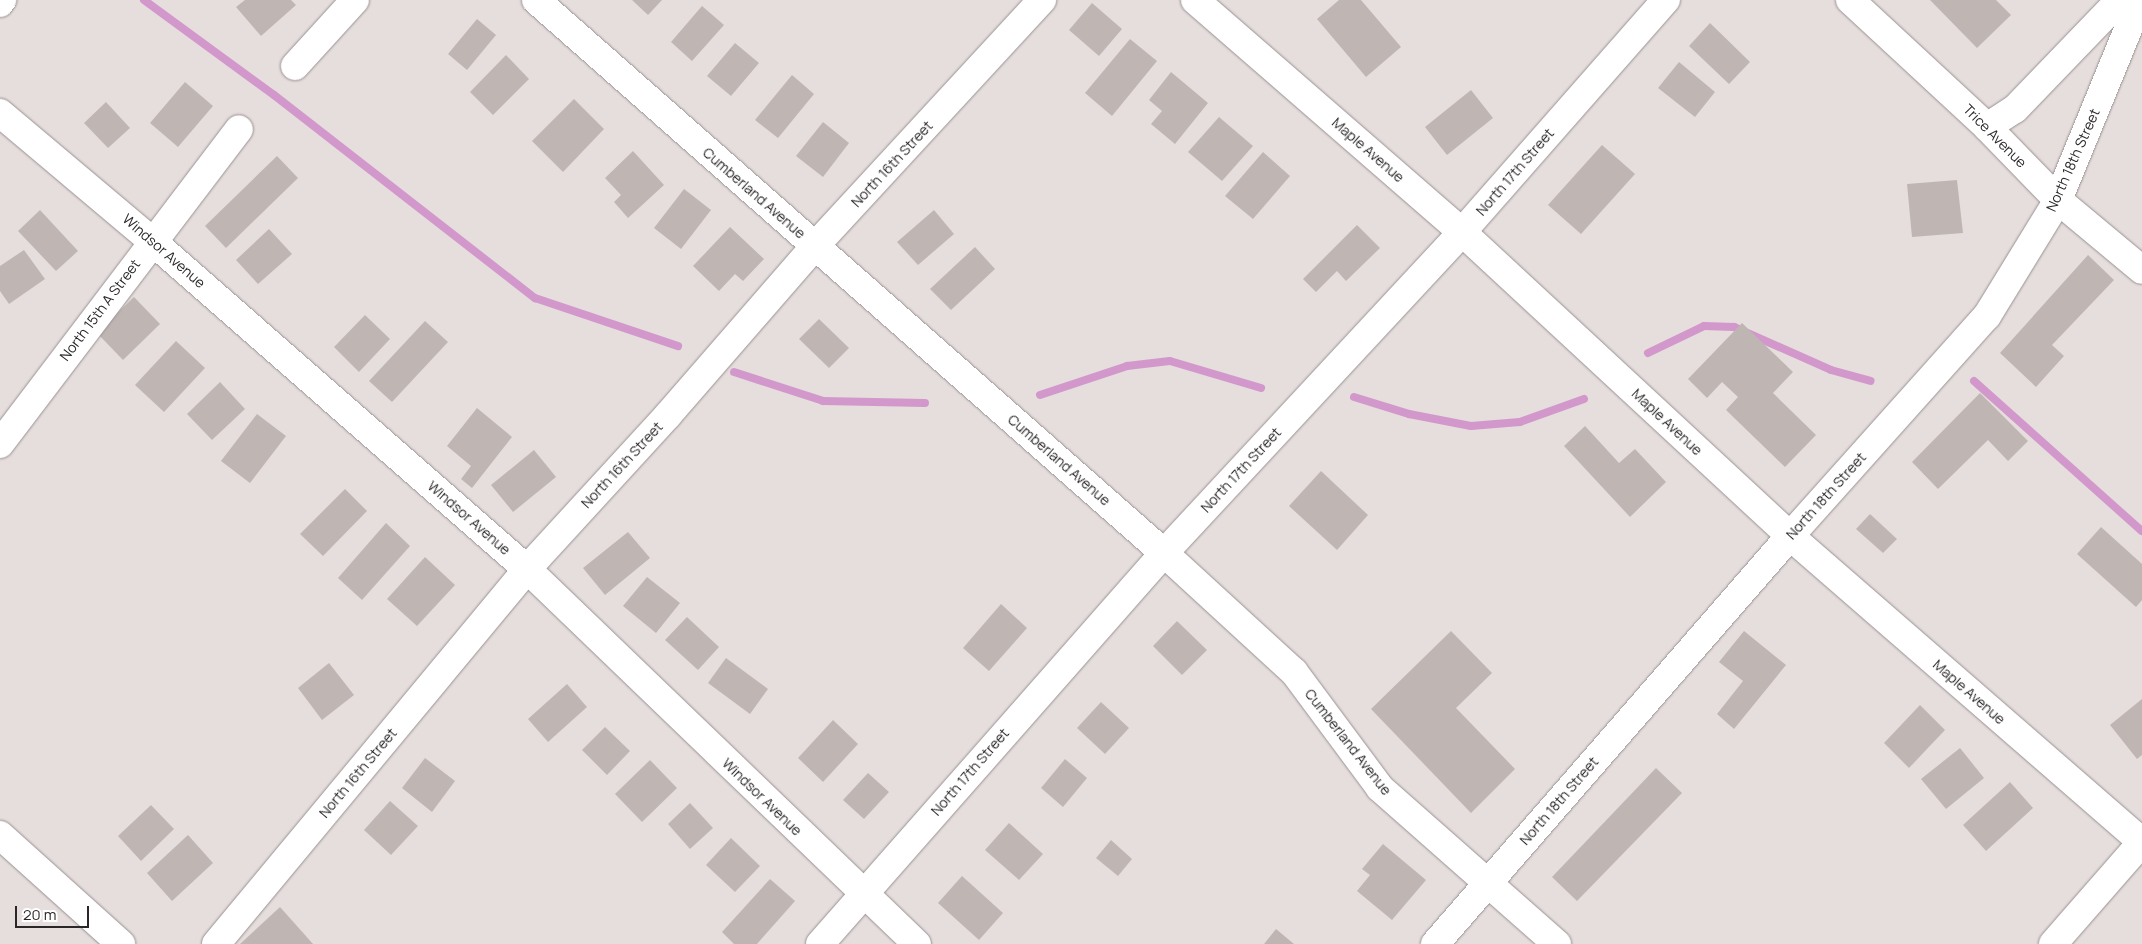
<!DOCTYPE html>
<style>
body{margin:0}
#map{position:relative;width:2142px;height:944px;overflow:hidden;background:#e6dddd;font-family:Manrope,sans-serif}
div>[style]{position:absolute}
[style*='--x']{left:calc(var(--x)*1px);top:calc(var(--y)*1px);width:calc(var(--w)*1px);rotate:calc(var(--a)*1deg)}
.stream>*{height:8px;margin:-4px;padding:0 4px;transform-origin:4px;border-radius:4px;background:#d298cb}
.building>*{inset:0;background:#bfb6b4}
.roads{filter:drop-shadow(0 0 1px #999191) drop-shadow(0 0 1px #999191)}
.minor>*{height:28px;margin:-14px;padding:0 14px;transform-origin:14px;border-radius:14px;background:#fff}
.tertiary>*{height:28px;margin:-14px;padding:0 14px;transform-origin:14px;border-radius:14px;background:#fff}
.primary>*{height:28px;margin:-14px;padding:0 14px;transform-origin:14px;border-radius:14px;background:#fff}
span{translate:-50% -50%;white-space:nowrap;text-align:center;line-height:1.15;-webkit-text-stroke:4.5px #fff;paint-order:stroke}
.street-label{font-size:14px;color:#2b2728}
.scale{position:absolute;left:15px;top:906px;width:74px;height:22px;box-sizing:border-box;border:2px solid #2b2728;border-top:0;padding-left:6px;font-size:15px;line-height:18px;white-space:nowrap;color:#2b2728;-webkit-text-stroke:4px #fff;paint-order:stroke}
</style>
<div id="map">
<div class="stream">
<i style="--x:144;--y:0;--w:161;--a:36.2"></i>
<i style="--x:274;--y:95;--w:331;--a:37.9"></i>
<i style="--x:535;--y:298;--w:151;--a:18.6"></i>
<i style="--x:1648;--y:353;--w:62;--a:-25.7"></i>
<i style="--x:1704;--y:326;--w:30;--a:2"></i>
<i style="--x:1734;--y:327;--w:106;--a:23.9"></i>
<i style="--x:1831;--y:370;--w:41;--a:15.4"></i>
<i style="--x:734;--y:372;--w:94;--a:18"></i>
<i style="--x:823;--y:401;--w:102;--a:1.1"></i>
<i style="--x:1974;--y:381;--w:225;--a:41.8"></i>
<i style="--x:1040;--y:395;--w:92;--a:-18.4"></i>
<i style="--x:1127;--y:366;--w:43;--a:-6.6"></i>
<i style="--x:1170;--y:361;--w:95;--a:16.5"></i>
<i style="--x:1354;--y:397;--w:58;--a:17.2"></i>
<i style="--x:1409;--y:414;--w:63;--a:11"></i>
<i style="--x:1471;--y:426;--w:49;--a:-4.7"></i>
<i style="--x:1520;--y:422;--w:68;--a:-19.8"></i>
</div>
<div class="building">
<i style="clip-path:polygon(245px 0,291px 0,296px 5px,261px 36px,236px 7px)"></i>
<i style="clip-path:polygon(632px 0,662px 0,648px 15px)"></i>
<i style="clip-path:polygon(1339px 0,1361px 0,1401px 47px,1366px 77px,1317px 19px)"></i>
<i style="clip-path:polygon(1930px 0,1996px 0,2011px 15px,1977px 48px)"></i>
<i style="clip-path:polygon(1092px 3px,1122px 29px,1099px 56px,1069px 30px)"></i>
<i style="clip-path:polygon(702px 6px,724px 25px,692px 61px,671px 42px)"></i>
<i style="clip-path:polygon(477px 19px,496px 35px,467px 70px,448px 54px)"></i>
<i style="clip-path:polygon(1710px 23px,1750px 62px,1729px 84px,1689px 46px)"></i>
<i style="clip-path:polygon(1130px 39px,1157px 61px,1112px 116px,1085px 93px)"></i>
<i style="clip-path:polygon(735px 43px,759px 63px,731px 96px,707px 76px)"></i>
<i style="clip-path:polygon(506px 55px,529px 79px,493px 115px,470px 92px)"></i>
<i style="clip-path:polygon(1679px 62px,1715px 92px,1695px 117px,1658px 88px)"></i>
<i style="clip-path:polygon(1171px 72px,1208px 103px,1175px 144px,1151px 124px,1162px 111px,1149px 100px)"></i>
<i style="clip-path:polygon(792px 75px,814px 94px,778px 138px,755px 120px)"></i>
<i style="clip-path:polygon(185px 82px,213px 106px,178px 147px,150px 123px)"></i>
<i style="clip-path:polygon(1471px 90px,1493px 118px,1447px 155px,1425px 127px)"></i>
<i style="clip-path:polygon(574px 99px,604px 129px,563px 172px,532px 141px)"></i>
<i style="clip-path:polygon(106px 102px,130px 128px,108px 148px,84px 123px)"></i>
<i style="clip-path:polygon(1219px 117px,1253px 146px,1222px 181px,1188px 152px)"></i>
<i style="clip-path:polygon(823px 122px,849px 143px,823px 177px,796px 156px)"></i>
<i style="clip-path:polygon(1602px 145px,1635px 174px,1581px 234px,1548px 205px)"></i>
<i style="clip-path:polygon(633px 151px,664px 185px,628px 218px,614px 202px,621px 195px,605px 178px)"></i>
<i style="clip-path:polygon(1263px 152px,1290px 176px,1253px 219px,1225px 196px)"></i>
<i style="clip-path:polygon(277px 156px,298px 178px,226px 248px,205px 226px)"></i>
<i style="clip-path:polygon(1957px 180px,1963px 233px,1912px 237px,1907px 184px)"></i>
<i style="clip-path:polygon(684px 189px,711px 210px,681px 249px,654px 228px)"></i>
<i style="clip-path:polygon(40px 210px,78px 251px,56px 271px,18px 231px)"></i>
<i style="clip-path:polygon(934px 210px,954px 234px,918px 265px,897px 242px)"></i>
<i style="clip-path:polygon(1357px 225px,1380px 248px,1346px 281px,1337px 271px,1316px 292px,1303px 279px)"></i>
<i style="clip-path:polygon(730px 227px,764px 259px,743px 281px,735px 274px,719px 291px,693px 266px)"></i>
<i style="clip-path:polygon(269px 229px,292px 254px,258px 284px,236px 260px)"></i>
<i style="clip-path:polygon(975px 247px,995px 269px,951px 310px,930px 289px)"></i>
<i style="clip-path:polygon(24px 250px,45px 279px,9px 304px,0 291px,0 266px)"></i>
<i style="clip-path:polygon(2088px 255px,2114px 280px,2052px 345px,2064px 356px,2036px 387px,2000px 353px)"></i>
<i style="clip-path:polygon(134px 297px,160px 324px,123px 360px,97px 333px)"></i>
<i style="clip-path:polygon(365px 315px,390px 339px,359px 372px,334px 347px)"></i>
<i style="clip-path:polygon(819px 319px,849px 348px,829px 368px,799px 339px)"></i>
<i style="clip-path:polygon(425px 321px,448px 342px,392px 402px,369px 381px)"></i>
<i style="clip-path:polygon(1742px 323px,1793px 372px,1773px 393px,1816px 435px,1785px 467px,1726px 410px,1738px 397px,1722px 382px,1707px 398px,1688px 379px)"></i>
<i style="clip-path:polygon(176px 341px,205px 368px,164px 412px,135px 385px)"></i>
<i style="clip-path:polygon(220px 382px,245px 409px,212px 440px,187px 414px)"></i>
<i style="clip-path:polygon(1980px 393px,2028px 441px,2008px 461px,1988px 440px,1938px 489px,1912px 462px)"></i>
<i style="clip-path:polygon(477px 408px,512px 437px,472px 488px,461px 479px,471px 466px,447px 446px)"></i>
<i style="clip-path:polygon(257px 414px,286px 436px,250px 483px,221px 461px)"></i>
<i style="clip-path:polygon(1585px 426px,1619px 463px,1635px 449px,1666px 482px,1630px 517px,1564px 446px)"></i>
<i style="clip-path:polygon(534px 450px,556px 477px,513px 512px,491px 485px)"></i>
<i style="clip-path:polygon(1321px 471px,1368px 515px,1337px 550px,1289px 506px)"></i>
<i style="clip-path:polygon(345px 489px,367px 511px,323px 556px,300px 534px)"></i>
<i style="clip-path:polygon(1870px 514px,1897px 539px,1883px 553px,1856px 529px)"></i>
<i style="clip-path:polygon(386px 523px,410px 546px,362px 600px,338px 578px)"></i>
<i style="clip-path:polygon(2101px 527px,2142px 564px,2142px 600px,2136px 607px,2077px 554px)"></i>
<i style="clip-path:polygon(628px 532px,650px 558px,605px 595px,583px 568px)"></i>
<i style="clip-path:polygon(425px 557px,455px 585px,417px 626px,387px 599px)"></i>
<i style="clip-path:polygon(647px 577px,680px 603px,656px 633px,623px 606px)"></i>
<i style="clip-path:polygon(1001px 604px,1027px 628px,989px 671px,963px 648px)"></i>
<i style="clip-path:polygon(687px 617px,719px 647px,698px 670px,665px 640px)"></i>
<i style="clip-path:polygon(1177px 621px,1207px 650px,1182px 675px,1153px 646px)"></i>
<i style="clip-path:polygon(1451px 631px,1492px 673px,1456px 708px,1515px 769px,1471px 813px,1371px 709px)"></i>
<i style="clip-path:polygon(1744px 631px,1786px 665px,1734px 729px,1717px 714px,1743px 681px,1719px 662px)"></i>
<i style="clip-path:polygon(726px 658px,768px 689px,750px 714px,708px 683px)"></i>
<i style="clip-path:polygon(329px 663px,354px 695px,322px 720px,298px 688px)"></i>
<i style="clip-path:polygon(567px 684px,587px 707px,548px 742px,528px 719px)"></i>
<i style="clip-path:polygon(2142px 699px,2142px 755px,2137px 759px,2110px 725px)"></i>
<i style="clip-path:polygon(1101px 702px,1129px 728px,1105px 754px,1077px 728px)"></i>
<i style="clip-path:polygon(1920px 705px,1945px 730px,1909px 768px,1884px 743px)"></i>
<i style="clip-path:polygon(833px 720px,858px 744px,823px 782px,798px 758px)"></i>
<i style="clip-path:polygon(605px 727px,630px 751px,607px 775px,582px 750px)"></i>
<i style="clip-path:polygon(1960px 748px,1984px 778px,1946px 809px,1921px 779px)"></i>
<i style="clip-path:polygon(425px 758px,455px 781px,432px 812px,402px 788px)"></i>
<i style="clip-path:polygon(1065px 759px,1087px 778px,1063px 807px,1041px 788px)"></i>
<i style="clip-path:polygon(650px 760px,677px 788px,642px 822px,615px 794px)"></i>
<i style="clip-path:polygon(1656px 768px,1682px 793px,1577px 901px,1552px 877px)"></i>
<i style="clip-path:polygon(868px 773px,889px 792px,864px 819px,843px 800px)"></i>
<i style="clip-path:polygon(2010px 782px,2033px 808px,1986px 851px,1963px 825px)"></i>
<i style="clip-path:polygon(390px 801px,418px 826px,391px 855px,364px 830px)"></i>
<i style="clip-path:polygon(690px 803px,713px 828px,690px 849px,668px 824px)"></i>
<i style="clip-path:polygon(151px 805px,174px 829px,141px 861px,118px 836px)"></i>
<i style="clip-path:polygon(1009px 823px,1043px 854px,1019px 880px,985px 850px)"></i>
<i style="clip-path:polygon(188px 835px,213px 863px,172px 901px,147px 873px)"></i>
<i style="clip-path:polygon(731px 838px,760px 866px,735px 892px,706px 865px)"></i>
<i style="clip-path:polygon(1111px 840px,1132px 859px,1118px 876px,1096px 858px)"></i>
<i style="clip-path:polygon(1383px 844px,1426px 880px,1392px 920px,1357px 891px,1370px 875px,1362px 869px)"></i>
<i style="clip-path:polygon(962px 876px,1003px 913px,979px 940px,938px 903px)"></i>
<i style="clip-path:polygon(770px 879px,795px 901px,757px 944px,734px 944px,722px 932px)"></i>
<i style="clip-path:polygon(280px 907px,313px 944px,240px 944px)"></i>
<i style="clip-path:polygon(1276px 929px,1294px 944px,1264px 944px)"></i>
</div>
<div class="roads">
<div class="minor">
<i style="--x:536;--y:0;--w:837;--a:41.37"></i>
<i style="--x:1164;--y:553;--w:176;--a:42.5"></i>
<i style="--x:1294;--y:672;--w:144;--a:53.4"></i>
<i style="--x:1380;--y:788;--w:236;--a:41.4"></i>
<i style="--x:1195;--y:0;--w:354;--a:41"></i>
<i style="--x:1462;--y:232;--w:447;--a:42.8"></i>
<i style="--x:1850;--y:0;--w:187;--a:42.8"></i>
<i style="--x:1987;--y:127;--w:102;--a:45.8"></i>
<i style="--x:2058;--y:200;--w:109;--a:39.8"></i>
<i style="--x:0;--y:3;--w:4;--a:-56"></i>
<i style="--x:295;--y:66;--w:89;--a:-47.7"></i>
<i style="--x:0;--y:113;--w:199;--a:40.1"></i>
<i style="--x:152;--y:241;--w:498;--a:41.2"></i>
<i style="--x:527;--y:569;--w:541;--a:43.88"></i>
<i style="--x:1987;--y:127;--w:33;--a:-33"></i>
<i style="--x:2015;--y:109;--w:151;--a:-46.1"></i>
<i style="--x:0;--y:444;--w:395;--a:-52.8"></i>
<i style="--x:0;--y:835;--w:163;--a:42"></i>
<i style="--x:216;--y:944;--w:487;--a:-50.3"></i>
<i style="--x:527;--y:569;--w:209;--a:-47.5"></i>
<i style="--x:668;--y:415;--w:224;--a:-49"></i>
<i style="--x:815;--y:246;--w:335;--a:-47.3"></i>
<i style="--x:820;--y:944;--w:521;--a:-48.66"></i>
<i style="--x:1164;--y:553;--w:438;--a:-47.1"></i>
<i style="--x:1462;--y:232;--w:309;--a:-48.7"></i>
<i style="--x:2053;--y:944;--w:135;--a:-48.9"></i>
</div>
<div class="tertiary">
<i style="--x:1790;--y:536;--w:466;--a:41"></i>
</div>
<div class="primary">
<i style="--x:1435;--y:944;--w:541;--a:-48.97"></i>
<i style="--x:1790;--y:536;--w:295;--a:-48.2"></i>
<i style="--x:1987;--y:316;--w:136;--a:-58.5"></i>
<i style="--x:2058;--y:200;--w:216;--a:-67.7"></i>
</div>
</div>
<div class="street-label">
<span style="left:1995px;top:136px;rotate:45deg">Trice Avenue</span>
<span style="left:1368px;top:150px;rotate:41deg">Maple Avenue</span>
<span style="left:2073px;top:160px;rotate:-66deg">North 18th Street</span>
<span style="left:892px;top:164px;rotate:-47deg">North 16th Street</span>
<span style="left:1515px;top:172px;rotate:-49deg">North 17th Street</span>
<span style="left:754px;top:193px;rotate:41deg">Cumberland Avenue</span>
<span style="left:164px;top:251px;rotate:41deg">Windsor Avenue</span>
<span style="left:100px;top:310px;rotate:-53deg">North 15th A Street</span>
<span style="left:1667px;top:422px;rotate:43deg">Maple Avenue</span>
<span style="left:1059px;top:460px;rotate:41deg">Cumberland Avenue</span>
<span style="left:622px;top:465px;rotate:-47deg">North 16th Street</span>
<span style="left:1241px;top:470px;rotate:-47deg">North 17th Street</span>
<span style="left:1826px;top:496px;rotate:-48deg">North 18th Street</span>
<span style="left:469px;top:518px;rotate:41deg">Windsor Avenue</span>
<span style="left:1969px;top:692px;rotate:41deg">Maple Avenue</span>
<span style="left:1348px;top:742px;rotate:52deg">Cumberland Avenue</span>
<span style="left:970px;top:772px;rotate:-49deg">North 17th Street</span>
<span style="left:358px;top:773px;rotate:-50deg">North 16th Street</span>
<span style="left:762px;top:797px;rotate:44deg">Windsor Avenue</span>
<span style="left:1559px;top:801px;rotate:-49deg">North 18th Street</span>
</div>
<div class="scale">20 m</div>
</div>
